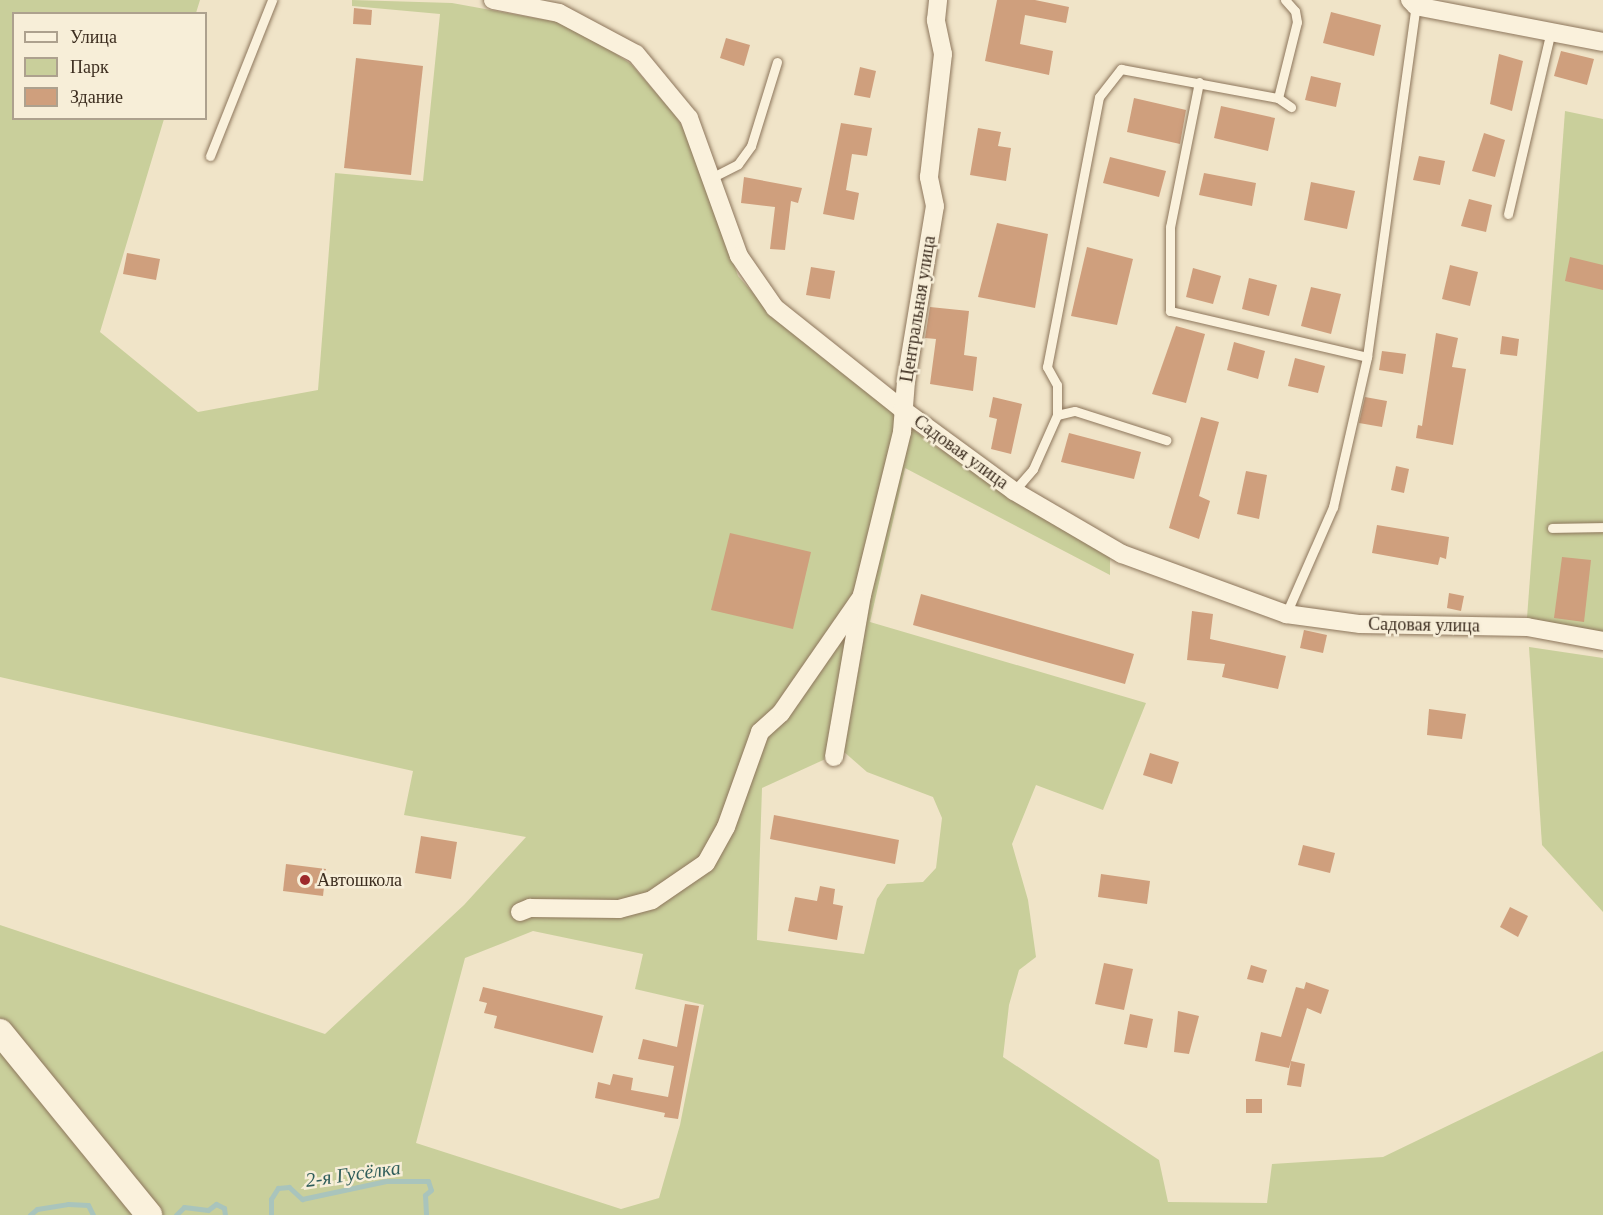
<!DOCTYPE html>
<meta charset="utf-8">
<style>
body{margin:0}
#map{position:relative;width:1603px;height:1215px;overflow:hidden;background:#f0e4c8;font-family:"Times New Roman",serif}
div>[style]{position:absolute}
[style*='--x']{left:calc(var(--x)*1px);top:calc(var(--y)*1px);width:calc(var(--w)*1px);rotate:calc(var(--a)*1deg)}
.green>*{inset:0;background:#c9cf9b}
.stream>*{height:5px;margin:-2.5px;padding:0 2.5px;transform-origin:2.5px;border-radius:2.5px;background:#a9c4bc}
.building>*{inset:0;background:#cf9f7d}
.roads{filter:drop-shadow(0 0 2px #8d765c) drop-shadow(0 0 2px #8d765c)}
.service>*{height:9px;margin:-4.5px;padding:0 4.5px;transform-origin:4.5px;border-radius:4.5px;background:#faf1dc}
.minor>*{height:18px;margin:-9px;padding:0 9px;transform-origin:9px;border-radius:9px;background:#faf1dc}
.secondary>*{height:26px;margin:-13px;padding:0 13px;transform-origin:13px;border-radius:13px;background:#faf1dc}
.dots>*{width:16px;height:16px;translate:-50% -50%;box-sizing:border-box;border:3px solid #f7eed8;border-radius:50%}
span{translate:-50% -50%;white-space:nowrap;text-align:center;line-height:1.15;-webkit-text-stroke:5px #f7eed8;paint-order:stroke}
.street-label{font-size:18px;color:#3d2e20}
.poi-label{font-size:18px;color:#3d2e20}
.left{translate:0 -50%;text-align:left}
.water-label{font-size:20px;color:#2f5d5a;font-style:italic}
.legend{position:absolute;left:12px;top:12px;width:195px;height:108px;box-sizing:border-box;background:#f7eed8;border:2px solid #ada18e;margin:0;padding:8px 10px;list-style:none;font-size:18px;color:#3d2e20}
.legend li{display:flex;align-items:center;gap:12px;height:30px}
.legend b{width:30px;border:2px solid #ada18e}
</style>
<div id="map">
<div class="green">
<i style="clip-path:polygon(evenodd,0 0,200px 0,196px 13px,14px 14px,14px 118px,164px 119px,100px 332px,198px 412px,318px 390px,335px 173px,423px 181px,440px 14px,352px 6px,352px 0,452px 3px,557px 22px,590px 37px,631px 64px,675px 115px,690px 139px,738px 276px,769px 311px,929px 442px,1110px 557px,1110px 575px,905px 468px,870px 622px,1146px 703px,1103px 810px,1036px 785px,1012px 844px,1028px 900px,1036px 957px,1019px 970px,1009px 1005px,1003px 1057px,1159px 1160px,1168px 1202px,1267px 1203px,1272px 1164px,1383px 1157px,1603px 1051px,1603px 1215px,0 1215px,0 925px,325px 1034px,464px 905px,526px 837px,404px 815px,413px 771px,0 677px,0 0,843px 751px,867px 772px,933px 797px,942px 818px,936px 868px,923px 882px,887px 884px,877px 899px,864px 954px,757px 940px,762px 788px,843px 751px,0 0,533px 931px,643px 954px,635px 989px,704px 1005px,680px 1125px,659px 1198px,621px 1209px,416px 1143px,465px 958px,533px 931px)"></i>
<i style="clip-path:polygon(1565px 111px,1603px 119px,1603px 633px,1527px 618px)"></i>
<i style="clip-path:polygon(1529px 647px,1603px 658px,1603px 912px,1542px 845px)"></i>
</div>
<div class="stream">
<i style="--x:30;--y:1215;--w:9;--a:-41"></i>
<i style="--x:37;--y:1209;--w:31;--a:-9"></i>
<i style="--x:68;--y:1204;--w:20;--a:3"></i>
<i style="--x:88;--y:1205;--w:11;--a:63"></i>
<i style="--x:176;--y:1215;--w:11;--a:-45"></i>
<i style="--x:184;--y:1207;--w:24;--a:7"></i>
<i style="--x:208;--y:1210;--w:10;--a:-37"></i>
<i style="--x:216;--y:1204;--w:9;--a:27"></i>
<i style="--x:224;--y:1208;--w:7;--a:82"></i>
<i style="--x:271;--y:1215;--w:16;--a:-90"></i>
<i style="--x:271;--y:1199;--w:13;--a:-58"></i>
<i style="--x:278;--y:1188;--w:11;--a:-5"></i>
<i style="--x:289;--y:1187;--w:18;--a:43"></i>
<i style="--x:302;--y:1199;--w:86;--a:-12.1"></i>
<i style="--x:386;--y:1181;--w:42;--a:0"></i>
<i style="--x:428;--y:1181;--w:9;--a:72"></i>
<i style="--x:431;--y:1190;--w:8;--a:140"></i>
<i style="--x:425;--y:1195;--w:20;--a:87"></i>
</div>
<div class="building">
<i style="clip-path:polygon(997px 0,1035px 0,1069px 7px,1066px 23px,1025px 15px,1020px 44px,1053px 51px,1049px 75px,985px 61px)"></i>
<i style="clip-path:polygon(354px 8px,372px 10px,371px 25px,353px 24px)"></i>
<i style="clip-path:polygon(1331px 12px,1381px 25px,1374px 56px,1323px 43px)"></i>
<i style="clip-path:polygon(726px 38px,750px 45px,744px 66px,720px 58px)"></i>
<i style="clip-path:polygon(1561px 51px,1594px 59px,1587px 85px,1554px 76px)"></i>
<i style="clip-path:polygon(1499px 54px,1523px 61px,1512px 111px,1490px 104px)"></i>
<i style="clip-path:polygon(356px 58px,423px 66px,411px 175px,344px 168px)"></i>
<i style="clip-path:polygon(860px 67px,876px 71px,870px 98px,854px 95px)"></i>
<i style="clip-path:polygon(1311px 76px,1341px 83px,1336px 107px,1305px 100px)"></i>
<i style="clip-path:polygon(1134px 98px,1186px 110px,1180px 144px,1127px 132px)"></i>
<i style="clip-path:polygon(1221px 106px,1275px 118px,1268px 151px,1214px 138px)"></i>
<i style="clip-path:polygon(841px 123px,872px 128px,867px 156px,852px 154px,846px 190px,859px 193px,854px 220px,823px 214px)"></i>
<i style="clip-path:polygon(978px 128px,1001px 132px,998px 146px,1011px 148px,1006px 181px,970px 175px)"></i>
<i style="clip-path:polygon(1484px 133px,1505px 140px,1495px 177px,1472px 171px)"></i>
<i style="clip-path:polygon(1419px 156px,1445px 161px,1440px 185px,1413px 180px)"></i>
<i style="clip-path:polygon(1110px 157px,1166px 171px,1159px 197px,1103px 183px)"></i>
<i style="clip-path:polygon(1204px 173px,1256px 183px,1252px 206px,1199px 195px)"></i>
<i style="clip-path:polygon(744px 177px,802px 188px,798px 203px,791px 201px,785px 250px,770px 249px,775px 207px,741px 203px)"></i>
<i style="clip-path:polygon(1311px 182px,1355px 191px,1347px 229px,1304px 220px)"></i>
<i style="clip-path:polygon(1469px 199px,1492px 205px,1486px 232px,1461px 226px)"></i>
<i style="clip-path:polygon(997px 223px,1048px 234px,1035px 308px,978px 297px)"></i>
<i style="clip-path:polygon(1087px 247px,1133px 259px,1117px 325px,1071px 316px)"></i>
<i style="clip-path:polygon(127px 253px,160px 259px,156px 280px,123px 274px)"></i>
<i style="clip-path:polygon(1570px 257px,1603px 265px,1603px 290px,1565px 281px)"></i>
<i style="clip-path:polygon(1450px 265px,1478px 272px,1470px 306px,1442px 299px)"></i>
<i style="clip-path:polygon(811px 267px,835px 271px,830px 299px,806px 295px)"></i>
<i style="clip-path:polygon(1193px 268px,1221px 276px,1213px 304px,1186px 297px)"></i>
<i style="clip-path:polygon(1249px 278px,1277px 285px,1269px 316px,1242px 309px)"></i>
<i style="clip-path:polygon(1311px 287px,1341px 294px,1331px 334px,1301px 326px)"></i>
<i style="clip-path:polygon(930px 307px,969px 311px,964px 355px,977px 357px,973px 391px,930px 384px,936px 339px,925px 338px)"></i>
<i style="clip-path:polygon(1176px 326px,1205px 334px,1186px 403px,1152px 394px)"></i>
<i style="clip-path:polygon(1436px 333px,1458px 338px,1452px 367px,1466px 369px,1453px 445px,1416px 438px,1418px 425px,1422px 426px)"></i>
<i style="clip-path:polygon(1502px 336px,1519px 339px,1517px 356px,1500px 354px)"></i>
<i style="clip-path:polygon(1234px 342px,1265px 351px,1258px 379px,1227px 370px)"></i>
<i style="clip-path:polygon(1382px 351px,1406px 354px,1403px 374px,1379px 370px)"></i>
<i style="clip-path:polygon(1295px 358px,1325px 366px,1318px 393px,1288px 386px)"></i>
<i style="clip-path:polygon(993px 397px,1022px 404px,1011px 454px,991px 449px,997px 419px,989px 417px)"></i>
<i style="clip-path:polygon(1365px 397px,1387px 401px,1382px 427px,1359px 423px)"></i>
<i style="clip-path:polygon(1201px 417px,1219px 422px,1199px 496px,1210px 501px,1199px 539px,1169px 528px)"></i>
<i style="clip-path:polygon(1069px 433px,1141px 452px,1134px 479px,1061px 462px)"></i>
<i style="clip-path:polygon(1396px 466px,1409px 469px,1404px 493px,1391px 490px)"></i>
<i style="clip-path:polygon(1246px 471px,1267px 475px,1259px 519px,1237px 514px)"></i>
<i style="clip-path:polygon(1377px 525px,1449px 537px,1446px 559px,1440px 557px,1438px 565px,1372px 553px)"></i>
<i style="clip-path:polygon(730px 533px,811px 552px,793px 629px,711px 610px)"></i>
<i style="clip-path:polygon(1562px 557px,1591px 560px,1584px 622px,1554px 618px)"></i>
<i style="clip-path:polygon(1449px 593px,1464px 596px,1461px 611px,1447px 608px)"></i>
<i style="clip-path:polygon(921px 594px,1134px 654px,1125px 684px,913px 625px)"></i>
<i style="clip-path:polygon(1192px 611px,1213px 614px,1210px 639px,1286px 656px,1278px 689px,1222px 677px,1225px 664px,1187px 660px)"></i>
<i style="clip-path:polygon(1304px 630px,1327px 635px,1323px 653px,1300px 648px)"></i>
<i style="clip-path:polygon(1429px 709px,1466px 714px,1462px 739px,1427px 735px)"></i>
<i style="clip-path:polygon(1150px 753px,1179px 762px,1172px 784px,1143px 775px)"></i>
<i style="clip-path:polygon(774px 815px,899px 840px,895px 864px,770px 839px)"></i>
<i style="clip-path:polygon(421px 836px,457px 842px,451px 879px,415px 873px)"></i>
<i style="clip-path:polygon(1303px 845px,1335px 853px,1330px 873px,1298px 865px)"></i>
<i style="clip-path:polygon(286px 864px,326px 869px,323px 896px,283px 891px)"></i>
<i style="clip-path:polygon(1101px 874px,1150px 881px,1147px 904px,1098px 897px)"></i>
<i style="clip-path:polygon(820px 886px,835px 889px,833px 904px,843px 906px,837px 940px,788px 931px,795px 897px,817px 901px)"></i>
<i style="clip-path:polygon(1510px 907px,1528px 916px,1518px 937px,1500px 927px)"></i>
<i style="clip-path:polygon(1104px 963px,1133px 969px,1124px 1010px,1095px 1004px)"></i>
<i style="clip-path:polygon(1251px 965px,1267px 970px,1263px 983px,1247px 979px)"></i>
<i style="clip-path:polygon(1306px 982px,1329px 990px,1321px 1014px,1307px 1008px,1291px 1061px,1305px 1064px,1301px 1087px,1287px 1085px,1291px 1061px,1289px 1068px,1255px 1061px,1261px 1032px,1281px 1037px,1296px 987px,1304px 989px)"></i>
<i style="clip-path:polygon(483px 987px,603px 1016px,593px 1053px,494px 1028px,497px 1016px,484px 1013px,487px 1003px,479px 1001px)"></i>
<i style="clip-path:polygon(685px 1004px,699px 1006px,678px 1119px,664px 1117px,665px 1113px,595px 1098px,598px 1082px,610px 1085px,613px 1074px,633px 1078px,631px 1090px,668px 1097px,674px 1066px,638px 1059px,643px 1039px,677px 1047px)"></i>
<i style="clip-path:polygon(1178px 1011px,1199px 1016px,1189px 1054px,1174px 1052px)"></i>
<i style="clip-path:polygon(1130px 1014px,1153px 1019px,1147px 1048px,1124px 1044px)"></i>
<i style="clip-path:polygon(1246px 1099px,1262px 1099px,1262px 1113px,1246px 1113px)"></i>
</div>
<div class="roads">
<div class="service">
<i style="--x:1199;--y:82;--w:148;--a:101.3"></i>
<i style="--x:1170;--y:227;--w:84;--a:90"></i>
<i style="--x:1170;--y:311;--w:202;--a:13.1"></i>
<i style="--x:1278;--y:98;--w:78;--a:-76"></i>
<i style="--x:1297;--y:22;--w:11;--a:-100"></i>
<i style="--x:1295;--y:11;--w:15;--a:-132"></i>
<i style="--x:210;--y:156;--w:168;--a:-68.3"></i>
<i style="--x:711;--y:178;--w:30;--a:-27"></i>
<i style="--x:738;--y:164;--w:22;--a:-54"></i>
<i style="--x:751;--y:146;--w:88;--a:-72.8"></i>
<i style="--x:1508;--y:214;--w:188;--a:-76.8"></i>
<i style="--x:1057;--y:415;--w:18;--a:-13"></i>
<i style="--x:1075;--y:411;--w:96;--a:17.7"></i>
<i style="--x:1014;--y:491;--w:29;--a:-49"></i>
<i style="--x:1033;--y:469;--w:59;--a:-66"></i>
<i style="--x:1057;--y:415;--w:30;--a:-90"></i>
<i style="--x:1057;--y:385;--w:21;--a:-119"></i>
<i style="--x:1047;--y:367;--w:275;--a:-79.1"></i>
<i style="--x:1099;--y:97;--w:36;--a:-52"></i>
<i style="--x:1121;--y:69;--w:160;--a:10.5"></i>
<i style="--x:1278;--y:98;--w:16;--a:35"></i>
<i style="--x:1552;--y:528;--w:51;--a:-1.1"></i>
<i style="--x:1286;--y:614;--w:117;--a:-66.3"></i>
<i style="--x:1333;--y:507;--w:154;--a:-77.2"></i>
<i style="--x:1367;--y:357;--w:354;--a:-82.1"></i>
</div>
<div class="minor">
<i style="--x:493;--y:0;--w:67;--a:11.1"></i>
<i style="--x:559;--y:13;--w:87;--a:28"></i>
<i style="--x:636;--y:54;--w:83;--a:50.4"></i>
<i style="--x:689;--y:118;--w:147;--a:70.1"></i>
<i style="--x:739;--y:256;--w:63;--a:55.3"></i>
<i style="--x:775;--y:308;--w:162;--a:38.5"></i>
<i style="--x:902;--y:409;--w:139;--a:36.2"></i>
<i style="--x:1014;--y:491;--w:125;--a:30.3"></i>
<i style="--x:1122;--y:554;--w:175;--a:20.1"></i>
<i style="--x:1286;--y:614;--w:75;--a:7.7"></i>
<i style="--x:1360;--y:624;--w:167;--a:1"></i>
<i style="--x:1527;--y:627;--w:77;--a:10.4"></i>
<i style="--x:1410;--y:0;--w:8;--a:45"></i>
<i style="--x:1416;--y:6;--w:190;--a:10.9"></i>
<i style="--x:834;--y:757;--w:164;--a:-80.2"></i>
<i style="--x:862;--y:595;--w:168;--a:-76.2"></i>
<i style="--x:902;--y:432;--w:51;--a:-85.5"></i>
<i style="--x:906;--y:381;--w:177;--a:-80.6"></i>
<i style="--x:935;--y:206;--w:30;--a:-102"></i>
<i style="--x:929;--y:177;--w:124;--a:-83.5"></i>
<i style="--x:943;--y:54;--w:35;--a:-102"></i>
<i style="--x:936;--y:20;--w:20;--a:-84"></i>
<i style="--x:520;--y:912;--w:11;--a:-22"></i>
<i style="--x:530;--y:908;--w:89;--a:0.6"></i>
<i style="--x:619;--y:909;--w:34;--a:-15"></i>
<i style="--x:652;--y:900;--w:65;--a:-34.4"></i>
<i style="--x:706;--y:863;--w:41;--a:-60.9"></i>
<i style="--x:726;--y:827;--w:101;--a:-70.3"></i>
<i style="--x:760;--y:732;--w:28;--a:-42"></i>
<i style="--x:781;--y:713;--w:139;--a:-55.3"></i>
</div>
<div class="secondary">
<i style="--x:0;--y:1032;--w:236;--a:50.8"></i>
</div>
</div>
<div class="dots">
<i style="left:305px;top:880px;background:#9e2a2b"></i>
</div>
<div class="street-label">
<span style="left:918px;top:309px;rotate:-81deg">Центральная улица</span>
<span style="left:961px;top:452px;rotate:36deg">Садовая улица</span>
<span style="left:1424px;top:625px;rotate:1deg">Садовая улица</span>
</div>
<div class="poi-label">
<span class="left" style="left:317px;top:880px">Автошкола</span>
</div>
<div class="water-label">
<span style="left:353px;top:1174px;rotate:-8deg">2-я Гусёлка</span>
</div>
<ul class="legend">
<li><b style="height:8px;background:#faf1dc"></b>Улица</li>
<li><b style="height:16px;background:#c9cf9b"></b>Парк</li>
<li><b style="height:16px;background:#cf9f7d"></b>Здание</li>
</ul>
</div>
